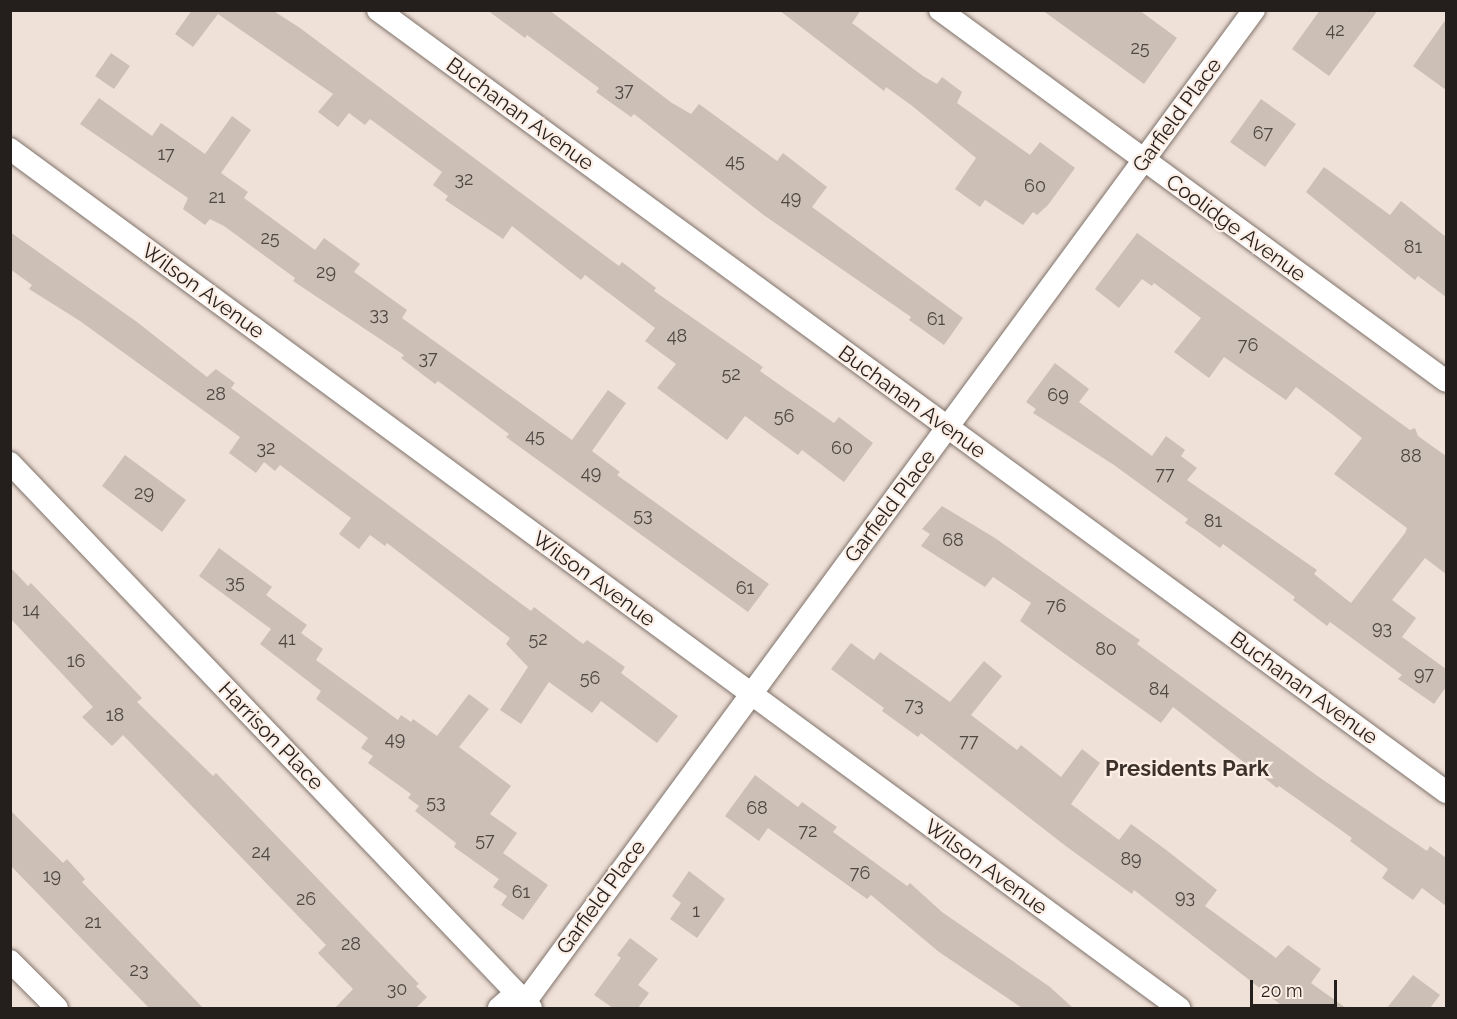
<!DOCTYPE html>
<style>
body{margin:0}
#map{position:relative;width:1457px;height:1019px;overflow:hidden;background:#efe1d8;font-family:Raleway,sans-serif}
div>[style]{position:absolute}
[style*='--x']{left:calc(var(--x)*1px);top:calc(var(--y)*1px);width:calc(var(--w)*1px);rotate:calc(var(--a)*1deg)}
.building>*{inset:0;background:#ccbfb6}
.roads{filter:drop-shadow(0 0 2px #80736b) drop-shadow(0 0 2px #80736b)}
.minor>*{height:22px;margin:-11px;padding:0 11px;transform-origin:11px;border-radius:11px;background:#fff}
span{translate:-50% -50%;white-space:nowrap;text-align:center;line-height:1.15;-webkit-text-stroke:4.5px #fceee5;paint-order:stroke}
.number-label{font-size:18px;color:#4e4742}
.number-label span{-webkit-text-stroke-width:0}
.street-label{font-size:21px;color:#241f1c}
.neighbourhood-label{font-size:22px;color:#3d322b;font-weight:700}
.frame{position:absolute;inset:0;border:12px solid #241f1c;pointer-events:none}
.scale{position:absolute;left:1250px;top:980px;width:87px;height:27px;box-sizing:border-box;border:3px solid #241f1c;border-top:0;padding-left:8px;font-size:18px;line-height:21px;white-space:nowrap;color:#241f1c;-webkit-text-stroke:4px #fceee5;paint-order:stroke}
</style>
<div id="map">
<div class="building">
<i style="clip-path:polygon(192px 10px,272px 10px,300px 28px,619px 266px,622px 262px,656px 288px,654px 291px,763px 367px,760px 371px,834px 423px,839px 417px,873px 443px,844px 482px,802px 450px,798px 455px,745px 416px,727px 440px,657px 388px,676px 364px,645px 341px,655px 328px,585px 275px,581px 280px,512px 226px,503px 239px,445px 200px,448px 196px,433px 185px,442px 172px,370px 119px,365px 125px,349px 113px,338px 127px,318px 112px,333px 94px,218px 14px,193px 47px,175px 34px)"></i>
<i style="clip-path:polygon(487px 10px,549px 10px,672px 103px,691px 114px,699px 104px,777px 161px,783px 153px,827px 187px,812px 207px,963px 318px,944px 345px,909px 320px,911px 317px,765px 216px,634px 114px,631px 117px,596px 92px,599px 88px,527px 35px,525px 38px)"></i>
<i style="clip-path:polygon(779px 10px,861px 10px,852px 23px,923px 76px,937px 84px,942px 77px,962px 92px,957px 103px,1030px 155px,1040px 142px,1075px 168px,1048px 205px,1037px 215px,1033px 212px,1023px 225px,985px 200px,980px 207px,955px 189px,976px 158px,911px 105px,886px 87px,884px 91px)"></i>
<i style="clip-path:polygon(1042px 10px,1139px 10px,1177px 38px,1144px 84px)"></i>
<i style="clip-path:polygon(1320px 10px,1378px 10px,1329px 76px,1292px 49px)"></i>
<i style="clip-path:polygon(1446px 19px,1446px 90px,1413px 66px)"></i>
<i style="clip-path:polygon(111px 53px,130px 66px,114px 89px,95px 76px)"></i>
<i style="clip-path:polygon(99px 98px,152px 136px,161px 123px,205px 154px,232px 116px,251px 130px,221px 173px,248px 192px,244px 198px,315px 250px,324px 238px,360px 264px,354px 272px,407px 310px,402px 318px,572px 440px,608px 390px,626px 403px,592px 451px,620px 472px,617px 475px,769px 584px,748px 612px,506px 437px,509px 434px,438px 381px,435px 384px,401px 358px,404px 355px,293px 281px,295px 278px,224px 226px,210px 219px,205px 225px,183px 209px,188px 198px,80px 124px)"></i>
<i style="clip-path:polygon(1261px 99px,1296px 124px,1265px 167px,1230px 142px)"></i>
<i style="clip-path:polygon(1324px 167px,1390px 215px,1401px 201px,1446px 237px,1446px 297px,1418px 276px,1415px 280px,1306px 192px)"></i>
<i style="clip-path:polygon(10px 232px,137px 322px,207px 377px,216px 369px,235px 383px,231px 388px,531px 611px,534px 607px,583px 644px,587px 640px,625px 667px,621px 673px,678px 716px,657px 743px,601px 701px,592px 713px,549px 682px,521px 724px,500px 710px,528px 667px,506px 644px,510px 638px,387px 543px,385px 546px,370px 535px,359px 549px,339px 534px,351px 518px,280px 465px,275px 471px,264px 462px,256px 473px,229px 453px,240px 437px,80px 321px,29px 289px,32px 285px,10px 269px)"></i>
<i style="clip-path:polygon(1137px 233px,1410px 430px,1415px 428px,1418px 436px,1446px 456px,1446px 574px,1425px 558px,1392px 600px,1416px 618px,1402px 637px,1446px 669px,1446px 687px,1434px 704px,1398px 679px,1402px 675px,1330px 622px,1327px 626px,1293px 600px,1295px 597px,1223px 544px,1220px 548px,1197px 531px,1185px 523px,1188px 519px,1114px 465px,1033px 413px,1036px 409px,1026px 402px,1055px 363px,1089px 389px,1079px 402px,1152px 456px,1166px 436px,1185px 450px,1181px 456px,1197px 468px,1187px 480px,1317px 570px,1314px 574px,1351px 603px,1405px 533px,1407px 528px,1334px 474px,1362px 438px,1333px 415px,1296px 387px,1286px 400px,1224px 357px,1209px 378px,1174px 352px,1201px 318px,1154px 283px,1152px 286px,1142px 279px,1119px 308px,1095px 289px)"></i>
<i style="clip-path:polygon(125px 455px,186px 500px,162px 532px,102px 486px)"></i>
<i style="clip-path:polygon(942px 506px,995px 538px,1115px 623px,1140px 640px,1137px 644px,1316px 775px,1427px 851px,1430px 846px,1446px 858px,1446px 906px,1422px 888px,1413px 900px,1382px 878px,1388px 869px,1350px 841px,1352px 838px,1279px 786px,1277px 788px,1173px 707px,1161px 723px,1065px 654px,1020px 621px,1031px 603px,993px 577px,985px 587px,921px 546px,930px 534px,922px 529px)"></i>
<i style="clip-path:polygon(219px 548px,272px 587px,266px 595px,307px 625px,301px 633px,323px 649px,316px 660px,398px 720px,401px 715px,411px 722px,413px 719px,437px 736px,469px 694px,489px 709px,459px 747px,511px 786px,490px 814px,517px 833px,503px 853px,548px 885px,523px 920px,501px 905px,507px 896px,493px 887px,499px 879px,454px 847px,456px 843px,415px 811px,419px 806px,408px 798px,411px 794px,368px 763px,373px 756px,361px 748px,368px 738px,316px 699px,321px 691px,260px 644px,271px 629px,199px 576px)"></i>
<i style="clip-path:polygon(10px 567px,28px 586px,31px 583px,142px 698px,137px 702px,213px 776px,216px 773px,419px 984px,416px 986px,427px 997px,416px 1008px,335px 1008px,353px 989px,318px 953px,326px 945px,123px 735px,112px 746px,82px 717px,93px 707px,10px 618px)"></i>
<i style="clip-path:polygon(851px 643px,874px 660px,880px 652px,950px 702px,984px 661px,1002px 676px,971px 715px,1017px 750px,1021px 745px,1061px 777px,1082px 749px,1100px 763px,1071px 804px,1119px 840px,1131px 824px,1165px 849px,1217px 890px,1205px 906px,1276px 958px,1288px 945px,1321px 969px,1311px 983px,1346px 1008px,1285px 1008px,1134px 890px,1132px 894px,1067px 847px,921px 733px,918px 737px,882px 711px,884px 708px,831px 669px)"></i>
<i style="clip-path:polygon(755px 775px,798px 807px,802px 802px,837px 827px,833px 832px,907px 886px,910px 883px,942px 912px,1050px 987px,1073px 1008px,1022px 1008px,939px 952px,871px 895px,867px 899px,768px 828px,759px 841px,725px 816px)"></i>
<i style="clip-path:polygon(10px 810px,63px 863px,67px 859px,85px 879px,82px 882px,203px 1008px,149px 1008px,10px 865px)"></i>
<i style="clip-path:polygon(689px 871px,725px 899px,697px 938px,670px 919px,681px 903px,672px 896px)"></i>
<i style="clip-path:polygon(630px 938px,658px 959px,638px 985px,649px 993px,638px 1008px,613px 1008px,594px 995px,621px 958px,617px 955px)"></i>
<i style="clip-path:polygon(1413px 975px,1440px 995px,1430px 1008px,1387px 1008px)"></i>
</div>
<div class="roads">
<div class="minor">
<i style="--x:378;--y:10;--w:1324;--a:36.21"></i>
<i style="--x:940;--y:10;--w:627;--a:36.25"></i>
<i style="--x:10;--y:149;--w:1451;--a:36.31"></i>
<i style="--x:10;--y:463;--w:754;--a:46.29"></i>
<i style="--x:10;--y:961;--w:66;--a:45"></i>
<i style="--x:525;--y:1002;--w:1231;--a:-53.69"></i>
<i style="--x:499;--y:1008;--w:23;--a:-41"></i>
</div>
</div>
<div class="number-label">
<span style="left:1335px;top:30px">42</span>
<span style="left:1140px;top:48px">25</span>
<span style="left:624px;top:90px">37</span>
<span style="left:1263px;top:133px">67</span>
<span style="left:166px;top:154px">17</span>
<span style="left:735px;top:161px">45</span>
<span style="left:464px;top:179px">32</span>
<span style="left:1035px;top:186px">60</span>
<span style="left:217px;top:197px">21</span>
<span style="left:791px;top:198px">49</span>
<span style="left:270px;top:238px">25</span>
<span style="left:1413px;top:247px">81</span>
<span style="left:326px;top:272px">29</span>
<span style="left:379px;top:314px">33</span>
<span style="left:936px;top:319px">61</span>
<span style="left:677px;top:336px">48</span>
<span style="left:1248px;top:345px">76</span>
<span style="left:428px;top:358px">37</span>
<span style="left:731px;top:374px">52</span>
<span style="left:216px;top:394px">28</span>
<span style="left:1058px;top:395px">69</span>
<span style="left:784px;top:416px">56</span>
<span style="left:535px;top:436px">45</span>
<span style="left:266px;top:448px">32</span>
<span style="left:842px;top:448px">60</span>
<span style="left:1411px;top:456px">88</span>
<span style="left:591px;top:473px">49</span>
<span style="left:1165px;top:474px">77</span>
<span style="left:144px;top:493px">29</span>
<span style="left:643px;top:515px">53</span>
<span style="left:1213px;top:521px">81</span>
<span style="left:953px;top:540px">68</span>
<span style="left:235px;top:582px">35</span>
<span style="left:745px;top:588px">61</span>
<span style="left:1056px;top:606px">76</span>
<span style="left:31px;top:610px">14</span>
<span style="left:1382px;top:628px">93</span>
<span style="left:287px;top:639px">41</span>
<span style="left:538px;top:639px">52</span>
<span style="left:1106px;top:649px">80</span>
<span style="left:76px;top:661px">16</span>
<span style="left:1424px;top:674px">97</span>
<span style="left:590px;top:678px">56</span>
<span style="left:1159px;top:689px">84</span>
<span style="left:914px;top:705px">73</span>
<span style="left:115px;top:715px">18</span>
<span style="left:395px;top:739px">49</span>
<span style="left:969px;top:741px">77</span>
<span style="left:436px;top:802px">53</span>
<span style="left:757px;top:808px">68</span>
<span style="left:808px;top:831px">72</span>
<span style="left:485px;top:840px">57</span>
<span style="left:261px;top:852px">24</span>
<span style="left:1131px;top:859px">89</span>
<span style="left:860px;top:873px">76</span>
<span style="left:52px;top:876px">19</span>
<span style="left:521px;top:892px">61</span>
<span style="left:1185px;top:897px">93</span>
<span style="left:306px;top:899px">26</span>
<span style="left:696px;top:911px">1</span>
<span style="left:93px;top:922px">21</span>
<span style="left:351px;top:944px">28</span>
<span style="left:139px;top:970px">23</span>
<span style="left:397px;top:989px">30</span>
</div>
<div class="street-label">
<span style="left:520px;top:114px;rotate:36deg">Buchanan Avenue</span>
<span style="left:1177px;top:115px;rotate:-54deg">Garfield Place</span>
<span style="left:1236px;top:228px;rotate:36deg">Coolidge Avenue</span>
<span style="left:203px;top:291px;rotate:36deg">Wilson Avenue</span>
<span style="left:912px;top:402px;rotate:36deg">Buchanan Avenue</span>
<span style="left:890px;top:506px;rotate:-53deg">Garfield Place</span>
<span style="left:594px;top:579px;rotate:36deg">Wilson Avenue</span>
<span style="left:1304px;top:688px;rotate:36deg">Buchanan Avenue</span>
<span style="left:271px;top:736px;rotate:46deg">Harrison Place</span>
<span style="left:986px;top:867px;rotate:36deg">Wilson Avenue</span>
<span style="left:601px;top:897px;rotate:-54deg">Garfield Place</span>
</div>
<div class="neighbourhood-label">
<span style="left:1187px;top:769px">Presidents Park</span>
</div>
<div class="frame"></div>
<div class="scale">20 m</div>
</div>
